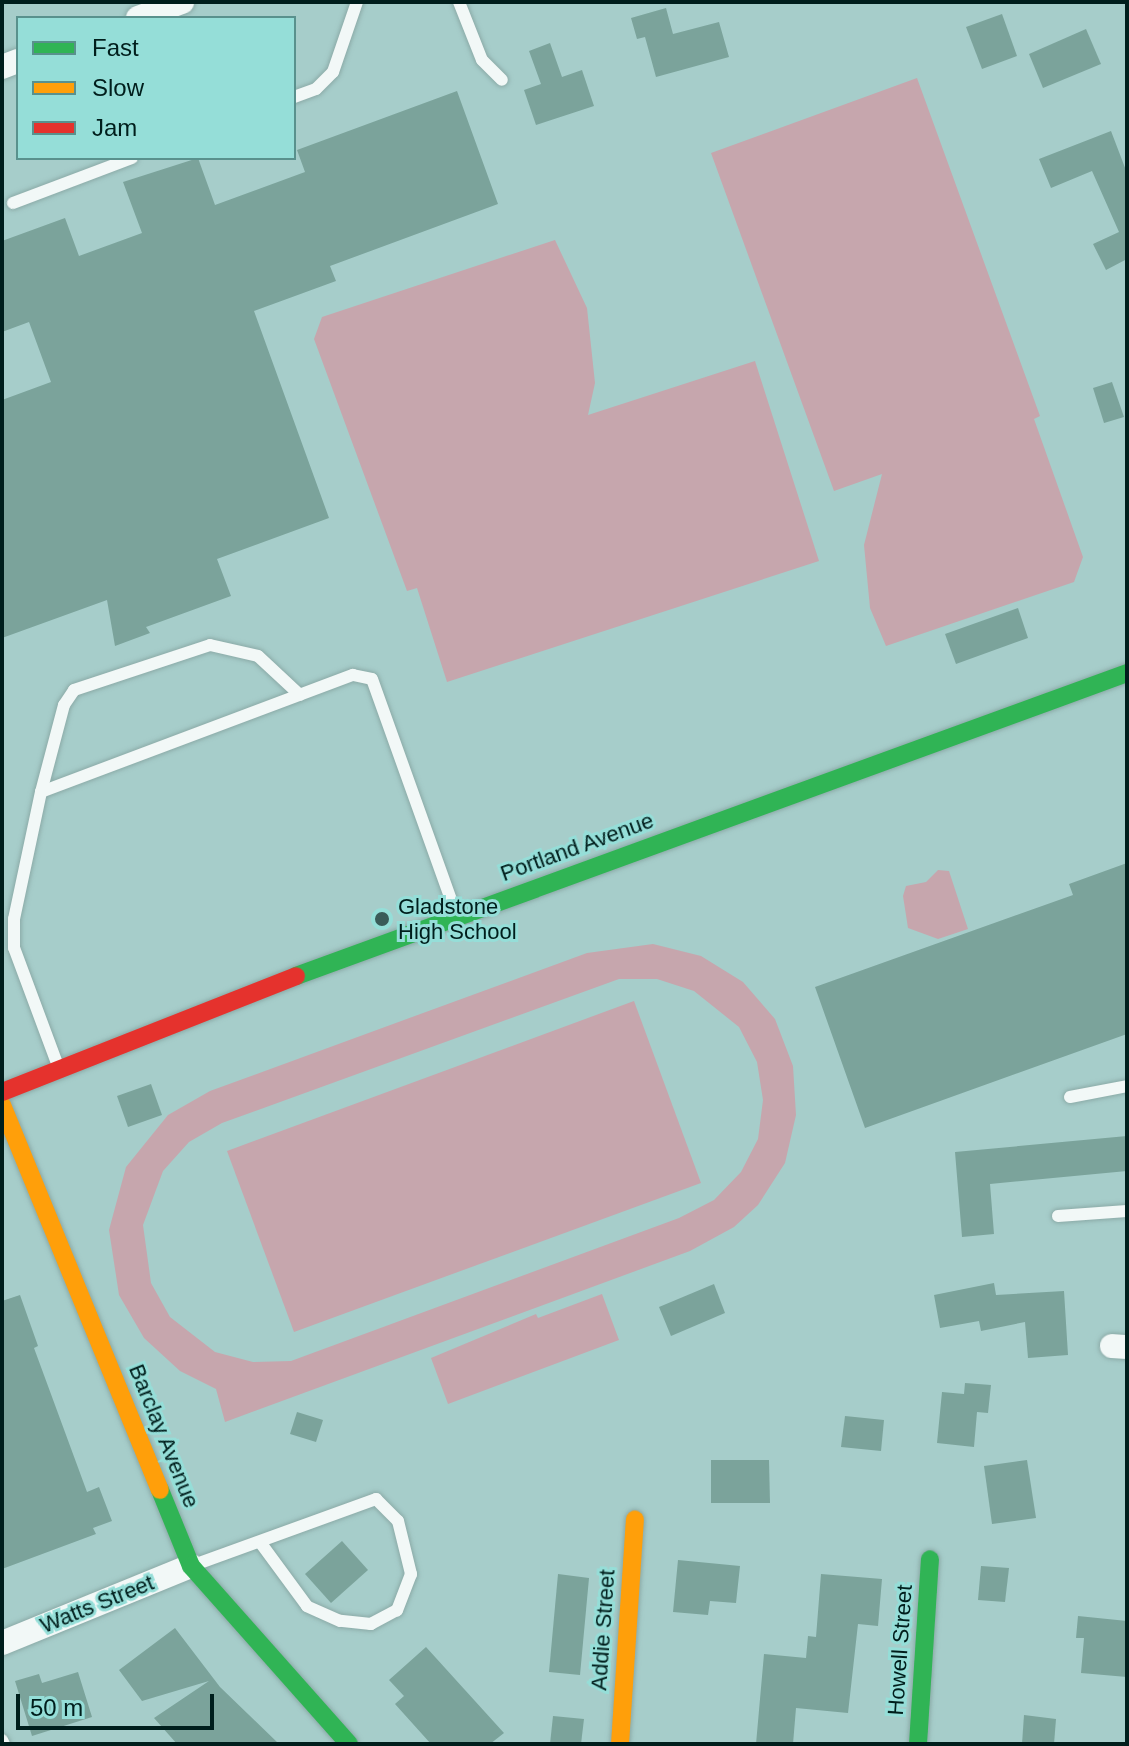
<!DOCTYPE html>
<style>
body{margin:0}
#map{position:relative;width:1129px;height:1746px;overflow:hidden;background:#a6cdca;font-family:Arial,sans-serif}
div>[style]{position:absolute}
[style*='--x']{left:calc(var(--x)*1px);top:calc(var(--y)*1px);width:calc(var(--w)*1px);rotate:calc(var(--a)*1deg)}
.green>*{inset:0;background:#c6a6ad}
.building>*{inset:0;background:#7ba39b}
.roads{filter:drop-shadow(0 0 2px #8baaa7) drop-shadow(0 0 2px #8baaa7)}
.lane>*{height:12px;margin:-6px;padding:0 6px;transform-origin:6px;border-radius:6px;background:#f2f8f7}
.street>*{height:24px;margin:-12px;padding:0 12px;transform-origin:12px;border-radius:12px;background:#f2f8f7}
.fast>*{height:18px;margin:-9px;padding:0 9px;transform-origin:9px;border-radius:9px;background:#30b455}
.slow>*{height:18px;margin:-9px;padding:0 9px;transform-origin:9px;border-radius:9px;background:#ff9f0a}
.jam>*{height:18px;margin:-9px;padding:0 9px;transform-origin:9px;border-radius:9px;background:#e5322d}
.dots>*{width:22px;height:22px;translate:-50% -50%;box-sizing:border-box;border:4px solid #95ded8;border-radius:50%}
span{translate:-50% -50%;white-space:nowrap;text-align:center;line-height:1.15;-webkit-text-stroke:6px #95ded8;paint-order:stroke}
.street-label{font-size:22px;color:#001e1c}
.poi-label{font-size:22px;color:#001e1c}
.left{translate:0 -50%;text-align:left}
.frame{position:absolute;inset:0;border:4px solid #001e1c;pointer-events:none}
.legend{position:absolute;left:16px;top:16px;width:280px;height:144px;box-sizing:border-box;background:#95ded8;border:2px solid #59918d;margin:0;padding:10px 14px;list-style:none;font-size:24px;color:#001e1c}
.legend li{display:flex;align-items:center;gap:16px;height:40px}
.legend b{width:40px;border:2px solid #59918d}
.scale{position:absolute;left:16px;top:1694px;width:198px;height:36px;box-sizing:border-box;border:4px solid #001e1c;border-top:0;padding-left:10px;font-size:24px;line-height:28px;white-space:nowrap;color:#001e1c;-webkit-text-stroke:6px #95ded8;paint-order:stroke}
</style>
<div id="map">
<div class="green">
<i style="clip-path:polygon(917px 78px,1040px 416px,1034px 419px,1083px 557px,1074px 582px,886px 646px,870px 608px,864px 545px,882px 474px,834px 491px,711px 153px)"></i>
<i style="clip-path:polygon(555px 240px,587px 308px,595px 383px,588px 415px,755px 361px,819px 561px,447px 682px,417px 588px,407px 591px,314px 339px,322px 317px)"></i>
<i style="clip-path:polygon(938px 870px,949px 871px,968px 929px,938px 939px,908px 928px,903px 896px,906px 886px,926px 882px)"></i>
<i style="clip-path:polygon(evenodd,653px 944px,701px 956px,743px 982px,775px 1019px,793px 1066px,796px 1115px,785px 1163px,758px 1205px,734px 1227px,690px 1251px,225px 1422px,216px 1389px,180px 1371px,144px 1338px,119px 1295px,109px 1230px,126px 1167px,168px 1115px,210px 1091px,587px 953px,653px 944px,619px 979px,657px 979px,694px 991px,739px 1027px,757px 1062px,763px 1100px,758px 1139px,741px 1172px,714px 1200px,679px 1218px,291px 1361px,253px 1362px,215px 1352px,170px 1317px,151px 1283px,143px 1225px,163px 1171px,189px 1142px,222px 1123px,619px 979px)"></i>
<i style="clip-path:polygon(634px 1001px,701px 1183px,294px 1332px,227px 1151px)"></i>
<i style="clip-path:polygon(602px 1294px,619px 1340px,448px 1404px,431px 1358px,536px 1314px,538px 1318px)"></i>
</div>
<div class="building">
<i style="clip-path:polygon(666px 8px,673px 34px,719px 22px,729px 57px,656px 77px,645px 37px,637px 39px,631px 18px)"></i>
<i style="clip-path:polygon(1002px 14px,1017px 56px,982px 69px,966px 27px)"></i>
<i style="clip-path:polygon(1086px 29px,1101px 64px,1043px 88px,1029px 54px)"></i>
<i style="clip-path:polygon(550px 43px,562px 77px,582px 70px,594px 106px,536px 125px,524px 90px,541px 84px,529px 51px)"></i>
<i style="clip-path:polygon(457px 91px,498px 204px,330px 266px,336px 281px,254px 311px,329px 518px,217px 559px,231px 596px,146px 627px,150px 633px,115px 646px,107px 600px,2px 638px,2px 400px,51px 382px,29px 322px,2px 332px,2px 241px,65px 218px,79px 256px,142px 233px,123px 182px,198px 158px,215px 205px,305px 172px,297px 150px)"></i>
<i style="clip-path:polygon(1111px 131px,1127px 173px,1127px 259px,1106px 270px,1093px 244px,1119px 232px,1092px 171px,1051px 188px,1039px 159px)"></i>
<i style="clip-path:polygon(1112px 382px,1124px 417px,1104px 423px,1093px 388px)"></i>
<i style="clip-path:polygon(1018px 608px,1028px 638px,956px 664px,945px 634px)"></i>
<i style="clip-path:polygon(1127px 863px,1127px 1034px,865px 1128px,815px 987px,1073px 895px,1069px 884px)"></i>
<i style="clip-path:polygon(151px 1084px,162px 1115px,128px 1127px,117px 1096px)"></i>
<i style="clip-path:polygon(1127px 1136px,1127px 1171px,990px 1184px,994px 1234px,962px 1237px,955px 1152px)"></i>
<i style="clip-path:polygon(994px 1283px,996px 1295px,1064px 1291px,1068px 1355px,1028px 1358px,1025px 1322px,981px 1331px,979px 1321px,940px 1328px,934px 1295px)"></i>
<i style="clip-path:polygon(714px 1284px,725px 1313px,671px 1336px,659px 1307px)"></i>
<i style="clip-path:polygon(20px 1295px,38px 1346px,34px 1348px,87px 1492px,99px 1487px,112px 1521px,93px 1528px,96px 1534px,2px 1569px,2px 1301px)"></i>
<i style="clip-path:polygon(965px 1383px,991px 1385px,988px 1413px,977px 1412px,974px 1447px,937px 1443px,942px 1392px,964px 1394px)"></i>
<i style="clip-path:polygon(297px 1412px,323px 1420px,316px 1442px,290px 1434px)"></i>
<i style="clip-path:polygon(845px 1416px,884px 1420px,881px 1451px,841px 1447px)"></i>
<i style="clip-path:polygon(711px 1460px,769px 1460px,770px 1503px,711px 1503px)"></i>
<i style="clip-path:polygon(1027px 1460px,1036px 1518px,992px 1524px,984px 1466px)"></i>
<i style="clip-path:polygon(342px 1541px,368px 1570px,331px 1603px,305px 1574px)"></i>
<i style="clip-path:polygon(678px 1560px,740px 1566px,736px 1603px,710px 1601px,708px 1615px,673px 1612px)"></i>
<i style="clip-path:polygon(981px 1566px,1009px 1568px,1005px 1602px,978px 1600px)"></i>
<i style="clip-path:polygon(558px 1574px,589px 1578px,580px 1675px,549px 1672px)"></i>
<i style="clip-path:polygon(821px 1574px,882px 1579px,878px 1626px,858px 1624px,848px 1713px,796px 1708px,793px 1744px,756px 1744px,764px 1654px,806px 1658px,808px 1636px,816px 1637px)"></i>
<i style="clip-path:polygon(1078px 1616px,1127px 1621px,1127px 1677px,1081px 1673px,1084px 1638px,1076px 1638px)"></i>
<i style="clip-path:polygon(175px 1628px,220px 1687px,279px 1744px,177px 1744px,154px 1718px,209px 1681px,142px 1701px,119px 1670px)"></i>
<i style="clip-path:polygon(426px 1647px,504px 1733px,490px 1744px,431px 1744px,395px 1704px,404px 1696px,389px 1680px)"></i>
<i style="clip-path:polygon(78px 1672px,92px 1717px,32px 1736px,15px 1681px,39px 1674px,42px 1683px)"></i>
<i style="clip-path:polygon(1024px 1715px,1056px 1719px,1054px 1744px,1022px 1744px)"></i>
<i style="clip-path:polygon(553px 1716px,584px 1719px,581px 1744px,550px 1744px)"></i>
</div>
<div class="roads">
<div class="lane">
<i style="--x:459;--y:2;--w:62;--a:68.4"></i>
<i style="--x:482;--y:60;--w:28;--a:45"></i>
<i style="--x:294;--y:97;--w:23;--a:-20"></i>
<i style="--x:316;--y:89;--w:24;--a:-45"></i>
<i style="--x:333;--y:72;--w:74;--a:-71.1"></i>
<i style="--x:13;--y:203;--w:127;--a:-20.7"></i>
<i style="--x:41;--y:792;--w:90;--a:-75.2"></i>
<i style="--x:64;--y:705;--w:18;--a:-56"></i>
<i style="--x:74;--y:690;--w:143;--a:-18.3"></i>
<i style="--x:210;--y:645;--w:49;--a:12.9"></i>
<i style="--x:258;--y:656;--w:57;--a:42.9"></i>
<i style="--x:58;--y:1066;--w:126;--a:-110.4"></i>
<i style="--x:14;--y:948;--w:29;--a:-90"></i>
<i style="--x:14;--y:919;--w:130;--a:-78"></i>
<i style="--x:41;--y:792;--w:333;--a:-20.6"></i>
<i style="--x:353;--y:675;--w:19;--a:12"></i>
<i style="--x:372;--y:679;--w:249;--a:70.3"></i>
<i style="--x:1070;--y:1097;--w:58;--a:-10.9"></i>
<i style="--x:1058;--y:1216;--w:69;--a:-4.1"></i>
<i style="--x:194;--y:1565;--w:194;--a:-19.9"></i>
<i style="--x:376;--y:1499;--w:31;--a:45"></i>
<i style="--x:398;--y:1521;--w:55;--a:76.2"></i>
<i style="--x:411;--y:1574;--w:39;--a:111"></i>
<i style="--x:397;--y:1610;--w:30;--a:152"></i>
<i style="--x:371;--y:1624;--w:31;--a:-174"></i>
<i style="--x:340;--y:1621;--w:36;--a:-156"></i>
<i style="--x:307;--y:1606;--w:79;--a:-126.3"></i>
<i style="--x:2;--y:1740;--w:4;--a:63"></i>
</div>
<div class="street">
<i style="--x:138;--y:18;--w:47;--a:-20"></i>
<i style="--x:2;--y:67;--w:17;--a:-21"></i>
<i style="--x:1112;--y:1346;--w:15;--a:4"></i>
<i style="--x:2;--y:1643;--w:204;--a:-22.2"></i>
</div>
<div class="fast">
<i style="--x:296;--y:976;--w:885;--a:-20.03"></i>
<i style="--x:160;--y:1490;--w:82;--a:67.8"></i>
<i style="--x:191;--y:1566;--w:238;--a:48.4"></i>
<i style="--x:918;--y:1744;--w:185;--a:-86.3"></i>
</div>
<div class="slow">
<i style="--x:2;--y:1105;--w:416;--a:67.7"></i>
<i style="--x:620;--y:1744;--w:225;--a:-86.2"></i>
</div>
<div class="jam">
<i style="--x:2;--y:1092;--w:316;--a:-21.5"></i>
</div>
</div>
<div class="dots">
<i style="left:382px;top:919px;background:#3a5b59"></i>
</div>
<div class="street-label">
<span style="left:577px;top:847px;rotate:-20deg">Portland Avenue</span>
<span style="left:164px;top:1436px;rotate:68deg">Barclay Avenue</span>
<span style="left:97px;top:1604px;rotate:-22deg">Watts Street</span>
<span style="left:603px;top:1630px;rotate:-86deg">Addie Street</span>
<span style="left:900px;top:1650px;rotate:-86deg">Howell Street</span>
</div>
<div class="poi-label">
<span class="left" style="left:398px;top:919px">Gladstone<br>High School</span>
</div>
<div class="frame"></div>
<ul class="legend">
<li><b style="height:10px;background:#30b455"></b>Fast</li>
<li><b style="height:10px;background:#ff9f0a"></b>Slow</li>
<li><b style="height:10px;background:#e5322d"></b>Jam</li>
</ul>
<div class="scale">50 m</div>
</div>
